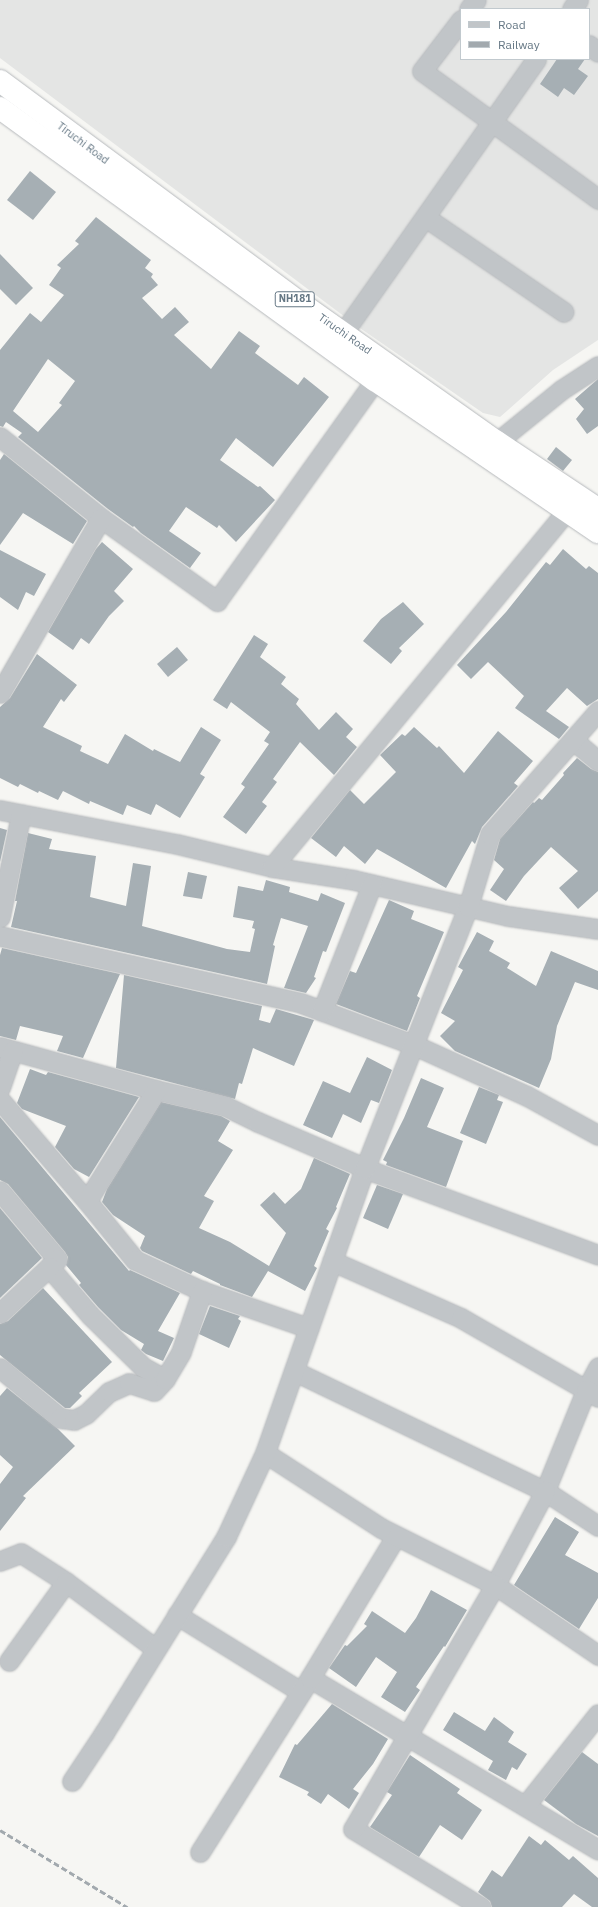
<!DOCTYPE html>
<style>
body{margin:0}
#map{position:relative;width:598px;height:1907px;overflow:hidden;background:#f6f6f3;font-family:"IBM Plex Sans",sans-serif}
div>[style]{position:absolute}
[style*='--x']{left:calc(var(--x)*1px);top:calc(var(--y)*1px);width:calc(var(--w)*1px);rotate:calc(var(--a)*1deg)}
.built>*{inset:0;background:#e4e5e4}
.building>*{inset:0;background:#a6afb4}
.roads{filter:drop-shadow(0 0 1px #b6b9bc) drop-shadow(0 0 1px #b6b9bc)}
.street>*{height:19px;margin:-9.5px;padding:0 9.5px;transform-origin:9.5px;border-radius:9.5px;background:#c1c5c8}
.highway>*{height:22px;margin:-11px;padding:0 11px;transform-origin:11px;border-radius:11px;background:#fff}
.rail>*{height:3px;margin-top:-1.5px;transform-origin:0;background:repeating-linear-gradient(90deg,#a2a9ae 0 6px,transparent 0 9px)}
span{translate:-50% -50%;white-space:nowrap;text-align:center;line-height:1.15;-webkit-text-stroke:4px #fff;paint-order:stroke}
.shield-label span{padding:1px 3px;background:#fff;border:1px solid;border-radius:3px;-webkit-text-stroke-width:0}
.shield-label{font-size:10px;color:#657784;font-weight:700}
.street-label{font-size:11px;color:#657784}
.legend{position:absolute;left:460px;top:8px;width:130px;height:52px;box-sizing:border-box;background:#fff;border:1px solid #c1c9ce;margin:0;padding:5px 7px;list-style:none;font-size:12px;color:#657784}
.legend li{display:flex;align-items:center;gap:8px;height:20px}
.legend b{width:20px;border:1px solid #c1c9ce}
</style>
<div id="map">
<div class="built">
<i style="clip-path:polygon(evenodd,0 0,598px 0,598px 340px,553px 370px,500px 417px,483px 413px,357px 326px,0 58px,0 0,461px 9px,589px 9px,589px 59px,461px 59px,461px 9px)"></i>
</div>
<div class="building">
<i style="clip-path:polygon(557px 59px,585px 59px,578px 69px,588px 76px,574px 95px,564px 88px,558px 97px,540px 84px)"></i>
<i style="clip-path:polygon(30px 171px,56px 192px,33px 220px,7px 200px)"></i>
<i style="clip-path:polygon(evenodd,96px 217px,151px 260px,145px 268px,153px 274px,151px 277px,158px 285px,142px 298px,162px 319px,175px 307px,189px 322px,174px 335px,211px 369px,239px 331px,260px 346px,255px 353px,298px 385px,304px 377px,329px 397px,273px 467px,236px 438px,220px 460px,258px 487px,260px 486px,275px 500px,236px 542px,219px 525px,217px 528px,186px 507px,169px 531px,201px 553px,190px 568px,141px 533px,134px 526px,133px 527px,108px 509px,18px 437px,22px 433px,6px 422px,3px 427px,0 426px,0 350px,30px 313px,41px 322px,64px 295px,49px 285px,61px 268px,57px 265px,79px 244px,75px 241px,96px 217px,48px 359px,75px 381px,59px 403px,62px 405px,38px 432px,13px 411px,48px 359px)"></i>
<i style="clip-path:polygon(0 254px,33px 288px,16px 305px,0 289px)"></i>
<i style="clip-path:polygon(598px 379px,598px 426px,587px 434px,576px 419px,584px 409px,575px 399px)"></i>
<i style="clip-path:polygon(556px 447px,572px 460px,563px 471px,547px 459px)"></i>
<i style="clip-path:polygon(4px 454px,87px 521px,73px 544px,23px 513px,0 545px,0 460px)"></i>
<i style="clip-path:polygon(102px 542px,133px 569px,114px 591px,124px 601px,109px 616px,89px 644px,81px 638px,73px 650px,48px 632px,96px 549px)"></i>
<i style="clip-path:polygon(563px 549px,586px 569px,589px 566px,598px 573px,598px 699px,587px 706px,567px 688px,546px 711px,569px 727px,559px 739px,515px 708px,524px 696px,488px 662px,471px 679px,457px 665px,506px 612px,546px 562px,550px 565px)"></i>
<i style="clip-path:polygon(0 550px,46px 574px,34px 596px,26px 592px,18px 610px,0 597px)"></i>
<i style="clip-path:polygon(403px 602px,424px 624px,399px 648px,402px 651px,391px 664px,363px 641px,381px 619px)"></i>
<i style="clip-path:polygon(254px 635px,268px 644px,260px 657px,286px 677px,281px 684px,299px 699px,296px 704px,319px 730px,336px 712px,353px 729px,346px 737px,357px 747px,334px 775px,300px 742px,273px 779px,277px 782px,262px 802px,267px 806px,246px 834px,223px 817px,245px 787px,241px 784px,269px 744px,264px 741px,270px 732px,231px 702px,227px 709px,213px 700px)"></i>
<i style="clip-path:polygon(177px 647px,188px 660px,168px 677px,157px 664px)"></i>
<i style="clip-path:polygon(37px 654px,77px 685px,64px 702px,61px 699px,43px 727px,82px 746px,80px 751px,108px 764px,125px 734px,153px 751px,154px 749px,180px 762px,201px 727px,221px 740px,200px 774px,205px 777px,180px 818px,156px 804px,151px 815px,127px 805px,123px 815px,90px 801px,89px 804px,63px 791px,58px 800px,39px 791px,38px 793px,20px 784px,18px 787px,0 778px,0 707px,10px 698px)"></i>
<i style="clip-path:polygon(414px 727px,437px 748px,439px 746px,464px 773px,498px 731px,533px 761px,514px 783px,518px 786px,482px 827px,475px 844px,472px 841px,446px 888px,377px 849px,365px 864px,344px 846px,336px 857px,311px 838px,350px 790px,364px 804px,396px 772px,380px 755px,402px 734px,405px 736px)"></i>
<i style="clip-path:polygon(577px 758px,591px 769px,598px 772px,598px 891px,578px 909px,559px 888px,578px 871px,551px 847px,524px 876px,506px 901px,490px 890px,504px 869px,494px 860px,500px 839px,533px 802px,534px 803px,539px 798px,542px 800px,564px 775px,563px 773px)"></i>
<i style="clip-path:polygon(0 828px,7px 830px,0 862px)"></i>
<i style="clip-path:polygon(28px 833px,52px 839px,49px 849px,96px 856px,90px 897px,126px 906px,133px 863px,151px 866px,142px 926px,227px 949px,250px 952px,255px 929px,252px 928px,254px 921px,233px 917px,238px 886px,263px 891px,266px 880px,290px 887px,289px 892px,318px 901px,321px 893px,345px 903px,326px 952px,323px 951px,314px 977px,316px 978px,306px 993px,284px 988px,308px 926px,281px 918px,273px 945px,275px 946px,267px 984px,11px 927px,17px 901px,15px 901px)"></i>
<i style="clip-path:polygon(188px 872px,207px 876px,202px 899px,183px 896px)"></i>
<i style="clip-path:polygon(389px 900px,414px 911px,411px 919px,444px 932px,417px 996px,420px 998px,407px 1031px,336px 1004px,350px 971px,356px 973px)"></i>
<i style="clip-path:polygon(477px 932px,494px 941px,489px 951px,510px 963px,507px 968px,536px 986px,551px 951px,598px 971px,598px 990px,575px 982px,557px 1026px,551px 1059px,539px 1088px,455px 1051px,440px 1036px,455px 1021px,441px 1013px,463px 970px,458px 967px)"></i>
<i style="clip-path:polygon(2px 948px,120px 974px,83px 1058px,57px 1051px,63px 1036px,20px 1026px,16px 1040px,0 1036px,0 955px)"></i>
<i style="clip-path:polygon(124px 975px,262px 1006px,259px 1020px,270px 1023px,276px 1009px,314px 1020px,294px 1066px,253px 1048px,242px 1084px,239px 1083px,235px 1099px,116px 1068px)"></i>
<i style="clip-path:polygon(367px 1057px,392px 1070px,379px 1103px,371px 1100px,361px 1123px,343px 1114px,332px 1138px,303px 1125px,323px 1081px,350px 1093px)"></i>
<i style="clip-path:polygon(30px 1069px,46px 1075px,48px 1072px,139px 1097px,89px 1177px,74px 1169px,55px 1147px,66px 1126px,22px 1109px,17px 1103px)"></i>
<i style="clip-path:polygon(421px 1078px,444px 1088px,427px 1127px,463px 1141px,446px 1187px,386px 1165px,387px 1162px,383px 1160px,404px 1118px)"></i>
<i style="clip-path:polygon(479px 1087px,499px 1095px,497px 1100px,503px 1102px,486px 1144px,460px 1133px)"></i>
<i style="clip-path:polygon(161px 1102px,221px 1116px,230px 1121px,218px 1141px,233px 1150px,204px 1196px,214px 1201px,199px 1228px,230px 1242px,269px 1266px,286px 1233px,260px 1205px,274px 1192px,285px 1204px,301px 1189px,314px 1158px,350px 1174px,336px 1207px,337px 1208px,326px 1229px,329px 1231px,314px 1266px,317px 1268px,305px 1291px,268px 1271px,252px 1297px,220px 1285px,220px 1284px,193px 1271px,191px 1274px,142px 1251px,140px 1248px,145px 1236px,113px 1215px,102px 1202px,107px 1189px)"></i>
<i style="clip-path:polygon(0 1117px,129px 1271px,130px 1270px,180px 1293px,158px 1331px,174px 1338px,163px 1361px,146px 1354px,141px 1350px,144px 1344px,121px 1330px,98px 1307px,79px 1285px,81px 1283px,66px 1265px,68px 1257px,65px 1252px,8px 1184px,0 1180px)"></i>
<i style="clip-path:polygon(377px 1185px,403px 1194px,388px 1229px,363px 1218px)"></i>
<i style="clip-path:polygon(0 1208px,42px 1258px,0 1298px)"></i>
<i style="clip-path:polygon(43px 1288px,112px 1362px,79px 1393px,82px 1396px,70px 1408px,65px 1408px,0 1355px,0 1324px,8px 1321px)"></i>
<i style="clip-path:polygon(210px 1306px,240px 1316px,238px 1319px,241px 1321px,229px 1348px,199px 1334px)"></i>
<i style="clip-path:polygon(7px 1388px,58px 1429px,75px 1446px,23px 1496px,26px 1498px,0 1531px,0 1484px,13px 1467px,0 1455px,0 1396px)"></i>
<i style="clip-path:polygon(555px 1517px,579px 1532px,565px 1555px,598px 1573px,598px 1598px,579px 1629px,514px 1585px)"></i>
<i style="clip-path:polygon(431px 1590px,467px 1610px,445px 1647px,444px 1646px,416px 1687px,420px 1690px,405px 1712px,381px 1697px,397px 1672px,376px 1657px,356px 1687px,329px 1668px,345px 1645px,347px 1646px,367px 1626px,364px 1624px,372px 1611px,405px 1633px,416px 1618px)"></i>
<i style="clip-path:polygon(332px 1704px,388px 1739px,373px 1764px,353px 1789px,359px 1793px,349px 1809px,328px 1794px,321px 1804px,307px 1795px,309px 1792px,279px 1777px,295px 1744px,297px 1745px)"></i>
<i style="clip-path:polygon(454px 1712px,485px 1731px,494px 1717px,514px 1732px,508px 1742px,527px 1754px,517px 1770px,512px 1767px,506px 1780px,488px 1770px,493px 1761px,443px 1730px)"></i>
<i style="clip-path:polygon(582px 1752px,598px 1764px,598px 1836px,576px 1824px,544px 1800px)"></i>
<i style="clip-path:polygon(410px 1755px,460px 1789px,457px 1793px,482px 1810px,462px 1840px,440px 1825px,419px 1857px,370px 1827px,392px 1795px,387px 1792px)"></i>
<i style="clip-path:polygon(529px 1836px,541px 1845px,545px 1840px,569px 1860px,573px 1856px,598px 1878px,598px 1907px,592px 1907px,574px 1894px,562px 1907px,492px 1907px,490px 1901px,478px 1892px,492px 1870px,502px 1877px)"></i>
</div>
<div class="roads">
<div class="street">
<i style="--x:469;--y:9;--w:11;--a:-52"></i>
<i style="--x:572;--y:9;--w:11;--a:-56"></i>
<i style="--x:461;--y:20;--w:64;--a:127.4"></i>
<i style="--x:422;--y:71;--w:218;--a:36"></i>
<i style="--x:589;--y:45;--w:11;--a:38"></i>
<i style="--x:425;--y:217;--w:168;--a:34.4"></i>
<i style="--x:343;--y:333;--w:335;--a:-54.8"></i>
<i style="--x:0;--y:437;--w:129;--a:38.7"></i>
<i style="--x:101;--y:518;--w:143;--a:35.6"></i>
<i style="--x:217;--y:601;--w:272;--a:-54.4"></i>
<i style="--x:497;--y:442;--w:82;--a:-39.1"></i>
<i style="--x:561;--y:390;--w:44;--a:-33"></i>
<i style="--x:0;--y:693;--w:202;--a:-60"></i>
<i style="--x:573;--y:740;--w:33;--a:40"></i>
<i style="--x:0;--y:810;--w:180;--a:10.9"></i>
<i style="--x:177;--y:844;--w:98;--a:13.6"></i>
<i style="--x:272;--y:867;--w:83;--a:9"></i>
<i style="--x:354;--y:880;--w:158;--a:13.2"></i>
<i style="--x:508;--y:916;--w:91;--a:8.2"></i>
<i style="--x:272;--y:867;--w:462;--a:-50.4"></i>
<i style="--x:0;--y:917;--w:105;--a:-78.5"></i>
<i style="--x:0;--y:936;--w:308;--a:12.5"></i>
<i style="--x:301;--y:1003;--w:121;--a:20.4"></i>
<i style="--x:414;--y:1045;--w:124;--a:24.3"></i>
<i style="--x:527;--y:1096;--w:81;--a:28.8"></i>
<i style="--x:322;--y:1011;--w:136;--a:-68.5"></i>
<i style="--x:0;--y:1047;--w:162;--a:15.4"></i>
<i style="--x:156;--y:1090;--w:71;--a:13.1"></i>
<i style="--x:225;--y:1106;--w:37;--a:26"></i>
<i style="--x:258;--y:1122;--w:126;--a:23.3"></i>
<i style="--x:374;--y:1172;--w:239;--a:20.3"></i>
<i style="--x:0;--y:1088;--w:39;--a:-71"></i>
<i style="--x:0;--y:1100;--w:133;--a:49.3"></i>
<i style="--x:87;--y:1201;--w:76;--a:50.9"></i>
<i style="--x:135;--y:1260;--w:74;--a:24.8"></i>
<i style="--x:202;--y:1291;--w:113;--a:19.1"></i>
<i style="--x:0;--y:1191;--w:89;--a:50"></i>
<i style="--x:57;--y:1259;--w:11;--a:135"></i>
<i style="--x:49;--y:1267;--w:63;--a:49.5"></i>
<i style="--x:90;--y:1315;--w:74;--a:44.5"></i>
<i style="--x:143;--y:1367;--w:25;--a:29"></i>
<i style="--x:87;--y:1201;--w:131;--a:-58.1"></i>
<i style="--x:332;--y:1261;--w:141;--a:23.8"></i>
<i style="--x:461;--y:1318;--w:144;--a:29.9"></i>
<i style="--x:586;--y:1390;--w:26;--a:-62"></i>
<i style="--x:0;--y:1313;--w:67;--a:-43.2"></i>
<i style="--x:0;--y:1368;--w:78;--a:39.8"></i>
<i style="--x:60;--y:1418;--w:14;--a:8"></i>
<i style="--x:74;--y:1420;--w:13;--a:-27"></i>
<i style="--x:86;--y:1414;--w:32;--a:-44"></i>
<i style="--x:109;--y:1392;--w:22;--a:-24"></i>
<i style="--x:129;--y:1383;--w:26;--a:18"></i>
<i style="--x:154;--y:1391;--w:16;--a:-47"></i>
<i style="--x:165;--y:1379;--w:31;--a:-59"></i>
<i style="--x:181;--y:1352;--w:65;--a:-71"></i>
<i style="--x:294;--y:1371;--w:278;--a:25.6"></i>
<i style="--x:545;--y:1491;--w:109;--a:-67.9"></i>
<i style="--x:586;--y:1390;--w:14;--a:30"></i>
<i style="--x:598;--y:1526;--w:64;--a:-146.6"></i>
<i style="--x:545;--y:1491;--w:106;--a:118"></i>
<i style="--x:495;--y:1585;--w:125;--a:34.2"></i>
<i style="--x:0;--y:1561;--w:22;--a:-21"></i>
<i style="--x:21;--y:1553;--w:54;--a:32.8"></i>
<i style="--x:66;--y:1582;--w:112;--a:36.7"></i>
<i style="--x:177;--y:1615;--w:146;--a:31.8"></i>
<i style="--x:9;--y:1661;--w:97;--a:-54.2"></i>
<i style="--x:310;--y:1678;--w:335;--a:30.8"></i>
<i style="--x:72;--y:1781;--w:58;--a:-56.3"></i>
<i style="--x:104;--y:1733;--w:231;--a:-58.1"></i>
<i style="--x:226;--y:1537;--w:93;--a:-65.1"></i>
<i style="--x:525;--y:1806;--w:117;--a:-51.6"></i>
<i style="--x:200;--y:1852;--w:206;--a:-57.7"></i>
<i style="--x:310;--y:1678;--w:166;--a:-58.8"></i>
<i style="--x:481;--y:1907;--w:150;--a:-148.6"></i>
<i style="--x:353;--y:1829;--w:282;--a:-59.8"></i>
<i style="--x:495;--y:1585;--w:127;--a:-153.4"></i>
<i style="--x:381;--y:1528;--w:138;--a:-147.1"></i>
<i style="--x:265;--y:1453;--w:302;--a:-70.7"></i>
<i style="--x:365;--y:1168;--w:281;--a:-68.5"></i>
<i style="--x:468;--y:907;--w:76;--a:-73.2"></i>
<i style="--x:490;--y:834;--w:164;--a:-48.7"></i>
</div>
<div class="highway">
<i style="--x:0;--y:81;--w:372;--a:36.5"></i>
<i style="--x:299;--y:302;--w:242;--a:35.3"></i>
<i style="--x:497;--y:442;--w:121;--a:33.6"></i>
<i style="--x:0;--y:108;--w:463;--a:36"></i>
<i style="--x:375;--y:380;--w:270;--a:34.3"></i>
</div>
</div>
<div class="rail">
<i style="--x:0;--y:1830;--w:149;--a:31.2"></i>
</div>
<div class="shield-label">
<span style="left:295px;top:299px">NH181</span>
</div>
<div class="street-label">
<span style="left:83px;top:143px;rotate:37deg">Tiruchi Road</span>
<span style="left:345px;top:334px;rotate:35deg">Tiruchi Road</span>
</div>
<ul class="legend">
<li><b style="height:5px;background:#c1c5c8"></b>Road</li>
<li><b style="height:5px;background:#a2a9ae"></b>Railway</li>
</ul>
</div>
